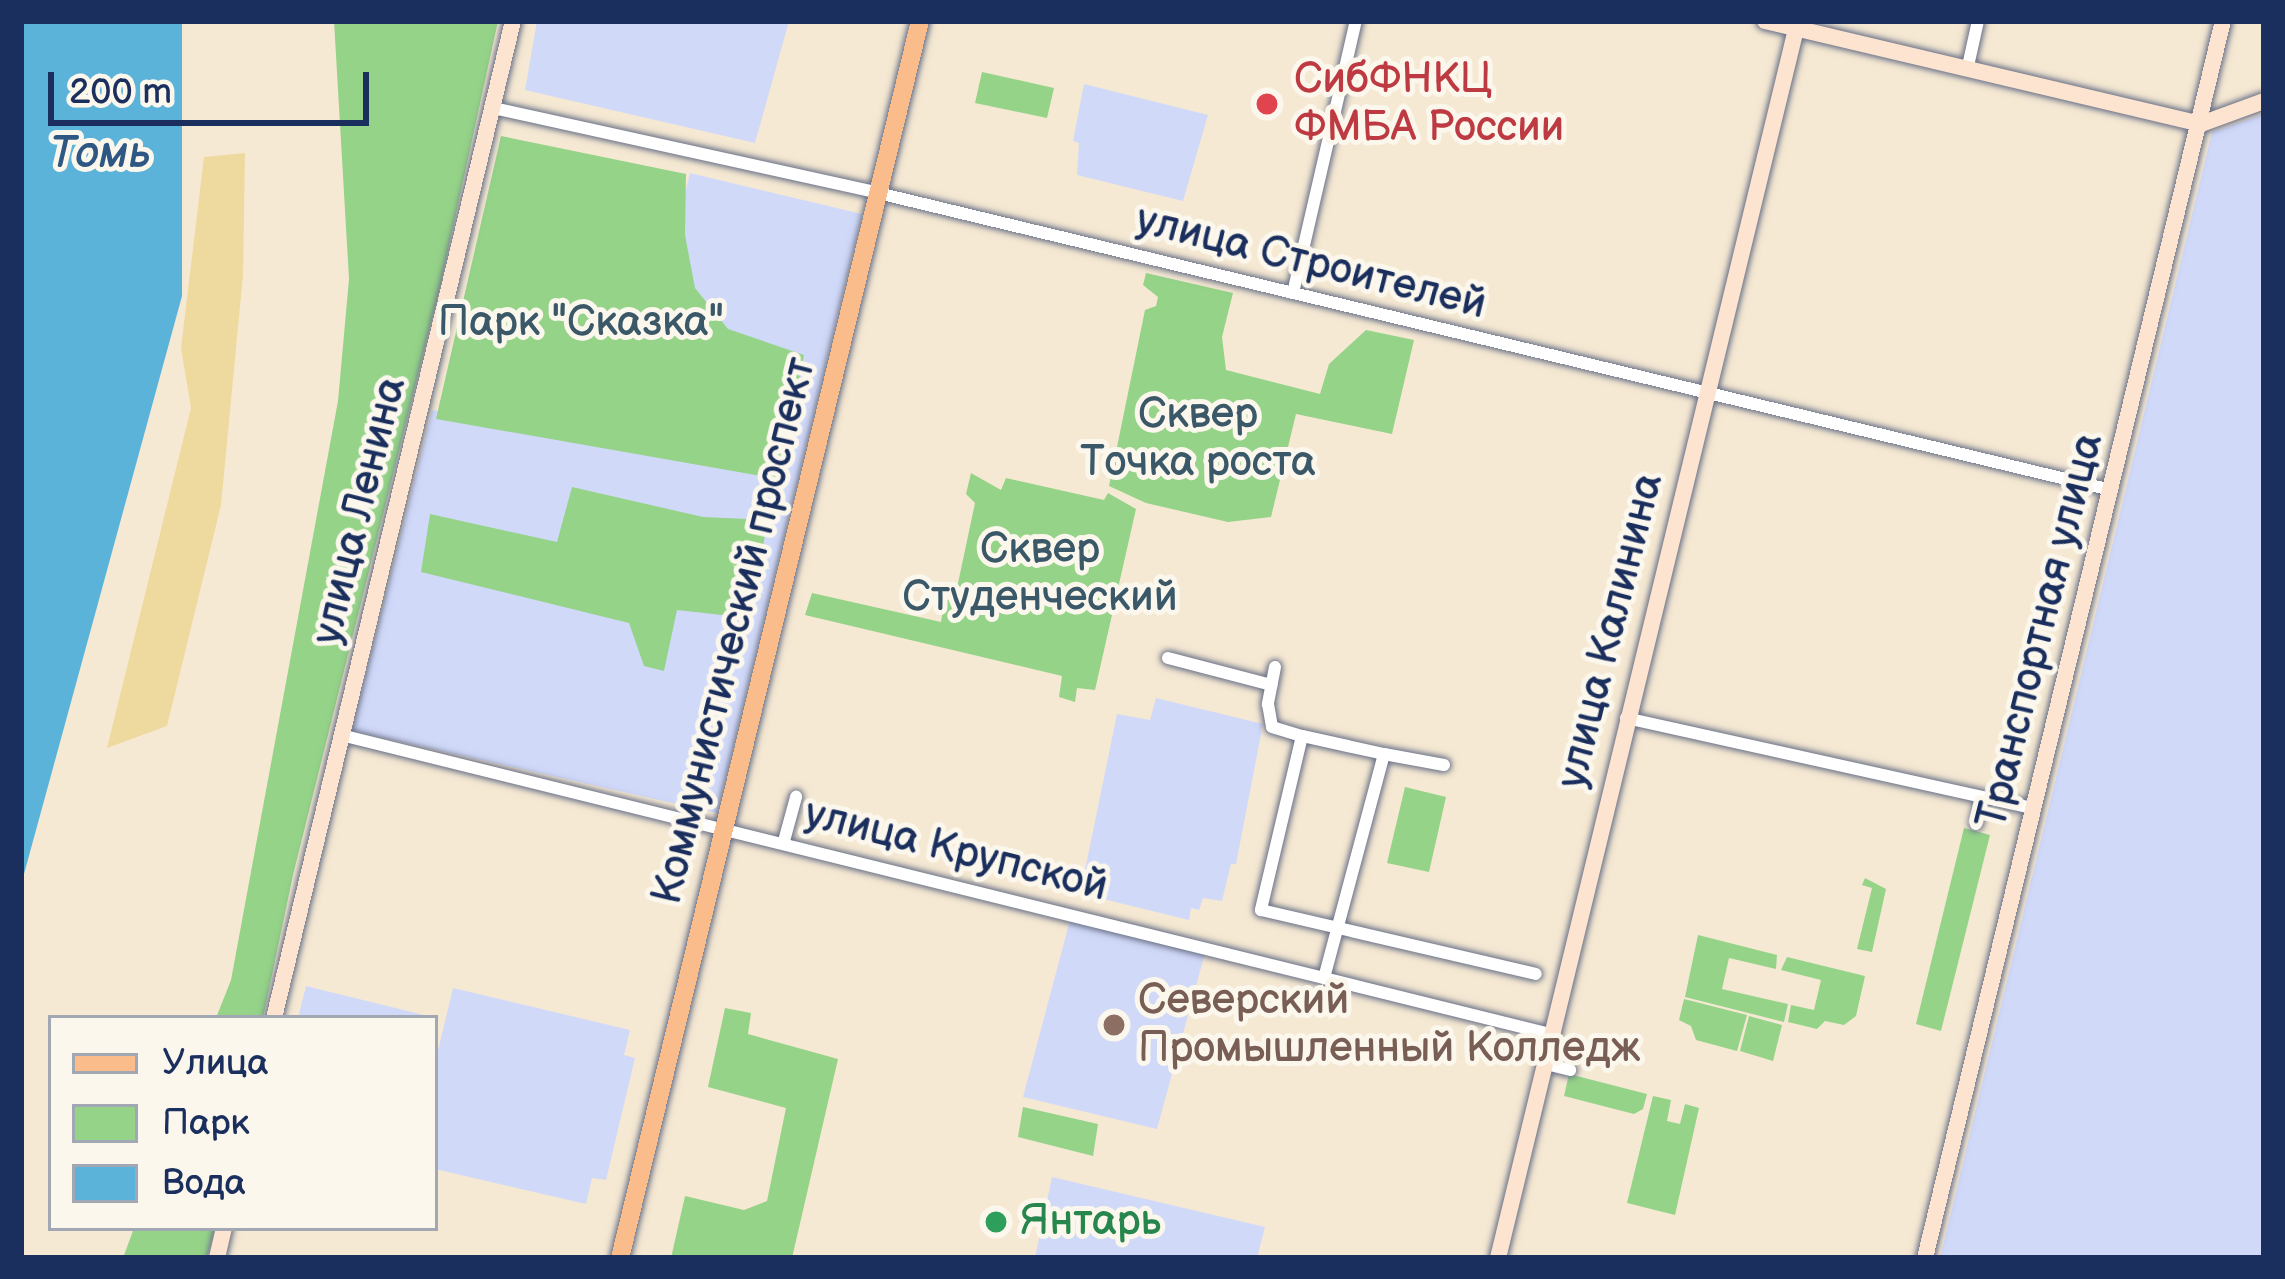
<!DOCTYPE html>
<meta charset="utf-8">
<style>
body{margin:0}
#map{position:relative;width:2285px;height:1279px;overflow:hidden;background:#f6e9d3;font-family:"Balsamiq Sans",sans-serif}
div>[style]{position:absolute}
[style*='--x']{left:calc(var(--x)*1px);top:calc(var(--y)*1px);width:calc(var(--w)*1px);rotate:calc(var(--a)*1deg)}
.built>*{inset:0;background:#d1d9f9}
.green>*{inset:0;background:#95d388}
.sand>*{inset:0;background:#eeda9e}
.water>*{inset:0;background:#5cb3d9}
.roads{filter:drop-shadow(0 0 3px #687087) drop-shadow(0 0 3px #687087)}
.street>*{height:12px;margin:-6px;padding:0 6px;transform-origin:6px;border-radius:6px;background:#fff}
.secondary>*{height:16px;margin:-8px;padding:0 8px;transform-origin:8px;border-radius:8px;background:#fde4d0}
.primary>*{height:18px;margin:-9px;padding:0 9px;transform-origin:9px;border-radius:9px;background:#f9bc8a}
.dots>*{width:33px;height:33px;translate:-50% -50%;box-sizing:border-box;border:6px solid #fbf7ec;border-radius:50%}
span{translate:-50% -50%;white-space:nowrap;text-align:center;line-height:1.15;-webkit-text-stroke:10px #fbf7ec;paint-order:stroke}
.health-label{font-size:42px;color:#be3a42}
.left{translate:0 -50%;text-align:left}
.street-label{font-size:42px;color:#1b2f5e}
.park-label{font-size:42px;color:#3a5868}
.education-label{font-size:42px;color:#785e54}
.leisure-label{font-size:42px;color:#27864d}
.water-label{font-size:45px;color:#2e5783;font-style:italic}
.frame{position:absolute;inset:0;border:24px solid #1b2f5e;pointer-events:none}
.legend{position:absolute;left:48px;top:1015px;width:390px;height:216px;box-sizing:border-box;background:#fbf7ec;border:3px solid #a1a7b3;margin:0;padding:15px 21px;list-style:none;font-size:36px;color:#1b2f5e}
.legend li{display:flex;align-items:center;gap:24px;height:60px}
.legend b{width:60px;border:3px solid #a1a7b3}
.scale{position:absolute;left:48px;top:72px;width:321px;height:54px;box-sizing:border-box;border:6px solid #1b2f5e;border-top:0;padding-left:15px;font-size:36px;line-height:42px;white-space:nowrap;color:#1b2f5e;-webkit-text-stroke:9px #fbf7ec;paint-order:stroke}
</style>
<div id="map">
<div class="built">
<i style="clip-path:polygon(537px 21px,789px 21px,755px 143px,525px 90px)"></i>
<i style="clip-path:polygon(1084px 84px,1208px 115px,1183px 201px,1077px 175px,1079px 143px,1073px 141px)"></i>
<i style="clip-path:polygon(2264px 114px,2264px 1258px,1940px 1258px,2212px 132px)"></i>
<i style="clip-path:polygon(690px 173px,862px 214px,717px 813px,352px 731px,432px 410px,623px 441px)"></i>
<i style="clip-path:polygon(1156px 698px,1263px 724px,1236px 864px,1231px 864px,1222px 901px,1203px 898px,1199px 910px,1191px 908px,1189px 920px,1099px 898px,1102px 887px,1093px 885px,1096px 873px,1085px 870px,1117px 714px,1150px 720px)"></i>
<i style="clip-path:polygon(1070px 920px,1205px 953px,1157px 1129px,1023px 1097px)"></i>
<i style="clip-path:polygon(306px 986px,436px 1018px,435px 1025px,435px 1018px,298px 1018px)"></i>
<i style="clip-path:polygon(453px 988px,630px 1030px,624px 1055px,635px 1058px,606px 1180px,592px 1178px,586px 1204px,435px 1169px,435px 1063px)"></i>
<i style="clip-path:polygon(1052px 1177px,1265px 1227px,1257px 1258px,1035px 1258px)"></i>
</div>
<div class="green">
<i style="clip-path:polygon(334px 21px,498px 21px,440px 287px,293px 875px,263px 1018px,216px 1018px,231px 980px,338px 401px,349px 279px)"></i>
<i style="clip-path:polygon(982px 72px,1054px 88px,1047px 118px,975px 103px)"></i>
<i style="clip-path:polygon(501px 136px,686px 174px,685px 235px,695px 288px,728px 329px,804px 355px,779px 479px,436px 419px)"></i>
<i style="clip-path:polygon(1146px 273px,1233px 293px,1222px 337px,1226px 370px,1320px 394px,1329px 364px,1366px 330px,1414px 340px,1392px 434px,1296px 414px,1271px 517px,1228px 522px,1146px 503px,1109px 486px,1145px 310px,1156px 306px,1158px 297px,1143px 285px)"></i>
<i style="clip-path:polygon(971px 473px,1001px 490px,1006px 478px,1104px 500px,1108px 493px,1136px 509px,1095px 690px,1077px 688px,1075px 702px,1059px 697px,1062px 676px,805px 615px,812px 593px,941px 622px,945px 599px,954px 602px,975px 503px,966px 494px)"></i>
<i style="clip-path:polygon(572px 487px,703px 517px,768px 520px,749px 618px,677px 610px,664px 671px,644px 666px,629px 623px,421px 572px,430px 514px,557px 542px)"></i>
<i style="clip-path:polygon(1405px 787px,1446px 797px,1429px 872px,1387px 863px)"></i>
<i style="clip-path:polygon(1964px 828px,1990px 835px,1941px 1031px,1916px 1024px)"></i>
<i style="clip-path:polygon(1865px 878px,1886px 889px,1872px 952px,1857px 949px,1872px 888px,1862px 885px)"></i>
<i style="clip-path:polygon(1698px 935px,1777px 955px,1776px 969px,1729px 958px,1722px 989px,1788px 1004px,1784px 1022px,1685px 997px)"></i>
<i style="clip-path:polygon(1787px 957px,1865px 976px,1856px 1016px,1844px 1025px,1825px 1021px,1817px 1029px,1788px 1022px,1791px 1005px,1814px 1010px,1821px 980px,1781px 970px)"></i>
<i style="clip-path:polygon(1684px 999px,1747px 1015px,1737px 1051px,1696px 1040px,1691px 1026px,1679px 1020px)"></i>
<i style="clip-path:polygon(725px 1008px,751px 1013px,748px 1034px,838px 1059px,792px 1258px,671px 1258px,685px 1196px,744px 1210px,767px 1201px,786px 1108px,708px 1087px)"></i>
<i style="clip-path:polygon(1749px 1016px,1782px 1025px,1773px 1061px,1740px 1051px)"></i>
<i style="clip-path:polygon(1569px 1074px,1647px 1094px,1643px 1109px,1634px 1114px,1564px 1096px)"></i>
<i style="clip-path:polygon(1653px 1096px,1671px 1100px,1667px 1121px,1680px 1124px,1685px 1104px,1699px 1108px,1675px 1215px,1627px 1203px)"></i>
<i style="clip-path:polygon(1023px 1107px,1098px 1124px,1093px 1156px,1018px 1137px)"></i>
<i style="clip-path:polygon(134px 1228px,215px 1228px,207px 1258px,123px 1258px)"></i>
</div>
<div class="sand">
<i style="clip-path:polygon(245px 153px,243px 275px,221px 505px,167px 726px,107px 748px,191px 408px,181px 348px,204px 157px)"></i>
</div>
<div class="water">
<i style="clip-path:polygon(21px 21px,182px 21px,182px 296px,21px 885px)"></i>
</div>
<div class="roads">
<div class="street">
<i style="--x:1968;--y:66;--w:46;--a:-77.5"></i>
<i style="--x:493;--y:108;--w:394;--a:12.4"></i>
<i style="--x:878;--y:193;--w:1268;--a:13.54"></i>
<i style="--x:1293;--y:293;--w:279;--a:-77"></i>
<i style="--x:1168;--y:658;--w:107;--a:14.6"></i>
<i style="--x:1275;--y:667;--w:38;--a:101"></i>
<i style="--x:1268;--y:704;--w:23;--a:80"></i>
<i style="--x:1272;--y:727;--w:31;--a:17"></i>
<i style="--x:1626;--y:718;--w:419;--a:12.5"></i>
<i style="--x:341;--y:735;--w:1250;--a:13.89"></i>
<i style="--x:1384;--y:754;--w:84;--a:-167.6"></i>
<i style="--x:1302;--y:736;--w:179;--a:103.3"></i>
<i style="--x:1261;--y:910;--w:282;--a:13.1"></i>
<i style="--x:1976;--y:824;--w:27;--a:-77"></i>
<i style="--x:784;--y:841;--w:46;--a:-74.7"></i>
<i style="--x:1324;--y:978;--w:232;--a:-75"></i>
<i style="--x:1384;--y:754;--w:61;--a:10.4"></i>
<i style="--x:1546;--y:1064;--w:25;--a:14"></i>
</div>
<div class="secondary">
<i style="--x:1765;--y:21;--w:448;--a:13.3"></i>
<i style="--x:2201;--y:124;--w:67;--a:-20.1"></i>
<i style="--x:274;--y:1018;--w:1025;--a:-76.52"></i>
<i style="--x:217;--y:1258;--w:31;--a:-77"></i>
<i style="--x:1498;--y:1258;--w:1273;--a:-76.37"></i>
<i style="--x:1925;--y:1258;--w:1272;--a:-76.46"></i>
</div>
<div class="primary">
<i style="--x:620;--y:1258;--w:1273;--a:-76.37"></i>
</div>
</div>
<div class="dots">
<i style="left:1267px;top:104px;background:#e0444e"></i>
<i style="left:1114px;top:1025px;background:#8d6e63"></i>
<i style="left:996px;top:1222px;background:#2e9e5b"></i>
</div>
<div class="health-label">
<span class="left" style="left:1294px;top:104px">СибФНКЦ<br>ФМБА России</span>
</div>
<div class="street-label">
<span style="left:1311px;top:263px;rotate:14deg">улица Строителей</span>
<span style="left:360px;top:511px;rotate:-76deg">улица Ленина</span>
<span style="left:735px;top:631px;rotate:-76deg">Коммунистический проспект</span>
<span style="left:1611px;top:631px;rotate:-76deg">улица Калинина</span>
<span style="left:2041px;top:631px;rotate:-76deg">Транспортная улица</span>
<span style="left:956px;top:851px;rotate:14deg">улица Крупской</span>
</div>
<div class="park-label">
<span style="left:581px;top:323px">Парк "Сказка"</span>
<span style="left:1198px;top:439px">Сквер<br>Точка роста</span>
<span style="left:1040px;top:574px">Сквер<br>Студенческий</span>
</div>
<div class="education-label">
<span class="left" style="left:1138px;top:1025px">Северский<br>Промышленный Колледж</span>
</div>
<div class="leisure-label">
<span class="left" style="left:1020px;top:1222px">Янтарь</span>
</div>
<div class="water-label">
<span style="left:100px;top:154px">Томь</span>
</div>
<div class="frame"></div>
<ul class="legend">
<li><b style="height:15px;background:#f9bc8a"></b>Улица</li>
<li><b style="height:33px;background:#95d388"></b>Парк</li>
<li><b style="height:33px;background:#5cb3d9"></b>Вода</li>
</ul>
<div class="scale">200 m</div>
</div>
